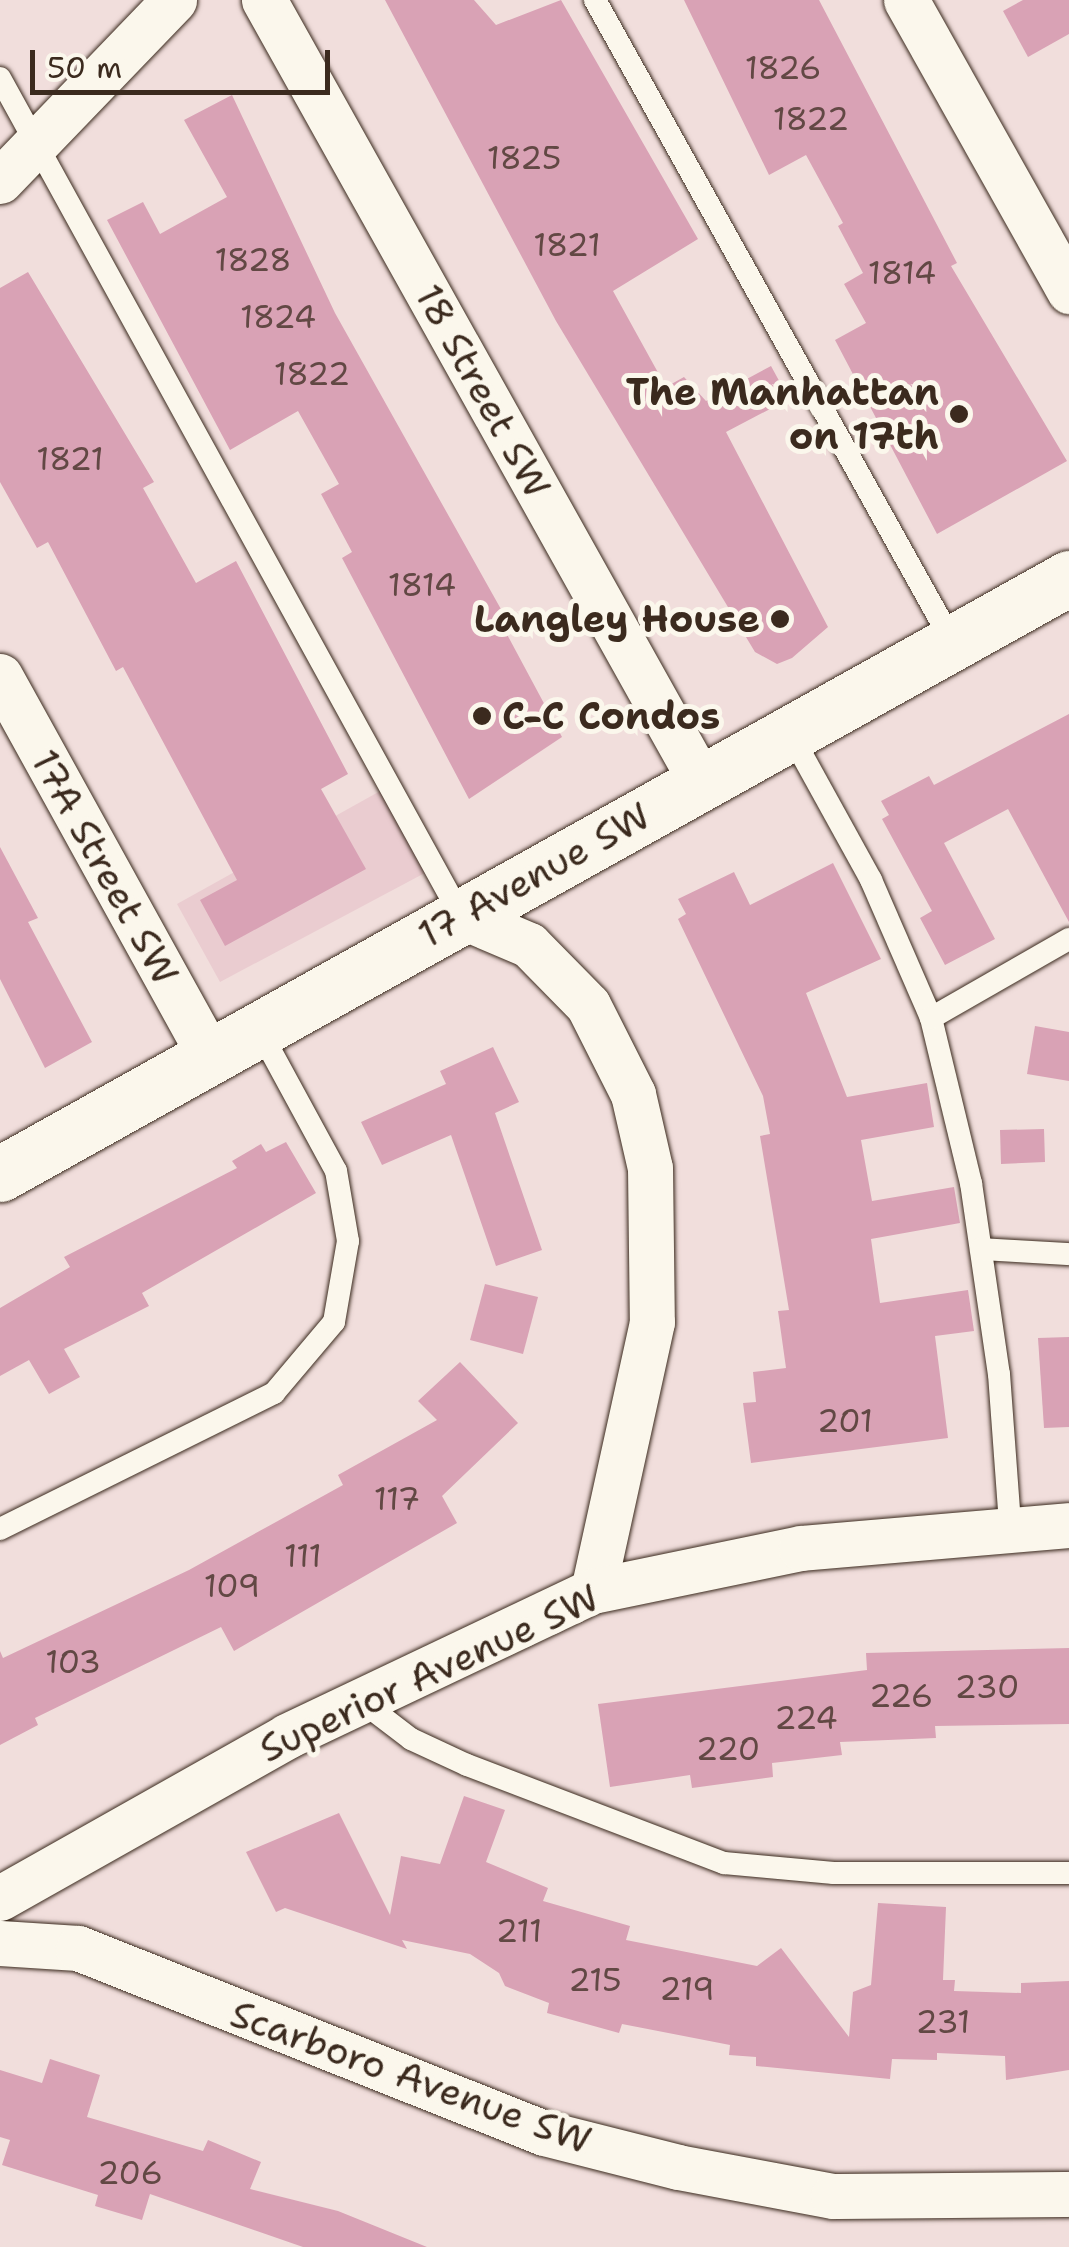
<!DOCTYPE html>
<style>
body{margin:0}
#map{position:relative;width:1069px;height:2247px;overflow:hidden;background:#f1dedc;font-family:"Shantell Sans",sans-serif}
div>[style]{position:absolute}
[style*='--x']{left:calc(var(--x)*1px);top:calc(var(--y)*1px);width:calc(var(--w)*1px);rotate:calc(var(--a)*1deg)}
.built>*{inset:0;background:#eaccd0}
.building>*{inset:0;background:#d9a2b5}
.roads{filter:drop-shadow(0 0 2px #3b2a1e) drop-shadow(0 0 2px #3b2a1e)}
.lane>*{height:22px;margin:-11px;padding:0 11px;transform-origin:11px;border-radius:11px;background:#fbf7ec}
.street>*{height:45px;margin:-22.5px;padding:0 22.5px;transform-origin:22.5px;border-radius:22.5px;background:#fbf7ec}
.secondary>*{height:55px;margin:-27.5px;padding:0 27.5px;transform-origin:27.5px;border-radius:27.5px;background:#fbf7ec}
.dots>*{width:28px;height:28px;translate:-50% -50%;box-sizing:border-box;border:5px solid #fbf7ec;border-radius:50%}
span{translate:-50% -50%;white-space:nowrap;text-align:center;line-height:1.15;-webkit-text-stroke:10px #fbf7ec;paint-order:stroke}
.number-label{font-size:32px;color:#624844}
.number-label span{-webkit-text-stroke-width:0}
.street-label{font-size:38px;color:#3b2a1e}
.poi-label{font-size:38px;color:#3b2a1e;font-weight:700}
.right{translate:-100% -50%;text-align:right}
.left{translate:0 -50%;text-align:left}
.scale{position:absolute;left:30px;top:50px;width:300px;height:45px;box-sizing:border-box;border:5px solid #3b2a1e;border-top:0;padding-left:12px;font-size:30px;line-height:35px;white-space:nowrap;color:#3b2a1e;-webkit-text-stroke:8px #fbf7ec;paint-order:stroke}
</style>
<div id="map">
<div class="built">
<i style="clip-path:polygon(391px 785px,436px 867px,220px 982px,177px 904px)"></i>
</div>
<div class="building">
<i style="clip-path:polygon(385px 0,474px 0,496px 25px,561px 0,698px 239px,613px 291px,666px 387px,684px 377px,706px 401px,771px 366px,789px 399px,726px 432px,828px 627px,792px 658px,777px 664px,755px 652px,556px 321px)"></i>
<i style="clip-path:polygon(684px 0,819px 0,957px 263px,951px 266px,1067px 461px,937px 534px,835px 340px,866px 323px,844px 284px,863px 273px,838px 226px,843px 223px,806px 155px,769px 175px)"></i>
<i style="clip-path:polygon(1023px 0,1069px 0,1069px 34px,1028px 57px,1003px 11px)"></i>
<i style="clip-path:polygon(232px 95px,335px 313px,502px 611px,496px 614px,562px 737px,469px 799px,342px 558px,352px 552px,321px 494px,339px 484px,298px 411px,230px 450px,107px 220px,143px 202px,160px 234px,227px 197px,184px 120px)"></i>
<i style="clip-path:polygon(28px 272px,154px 482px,143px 488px,196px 583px,236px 561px,348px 774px,321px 789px,366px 869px,225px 946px,200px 900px,237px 880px,123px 667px,116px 671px,48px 542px,37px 548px,0 482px,0 288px)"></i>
<i style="clip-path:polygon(1069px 714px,1069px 922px,1008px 809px,944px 843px,995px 939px,945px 965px,920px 918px,932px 911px,882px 819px,889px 815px,881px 801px,929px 776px,934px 785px)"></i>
<i style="clip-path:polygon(0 847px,38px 918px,28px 922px,92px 1042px,45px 1068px,0 979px)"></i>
<i style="clip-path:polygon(833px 863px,881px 959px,806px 993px,847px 1097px,927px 1083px,934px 1127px,861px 1140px,872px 1201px,954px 1187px,960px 1223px,871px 1239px,880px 1303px,968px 1290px,974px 1331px,935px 1336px,948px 1438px,751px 1463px,743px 1403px,756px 1402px,753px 1372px,786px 1368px,778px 1311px,789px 1310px,760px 1136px,770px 1134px,763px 1096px,678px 919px,686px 914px,678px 899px,734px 872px,750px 905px)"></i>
<i style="clip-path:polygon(1035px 1026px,1069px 1032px,1069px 1081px,1027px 1074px)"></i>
<i style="clip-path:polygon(493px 1047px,519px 1102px,495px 1113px,542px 1250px,496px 1266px,451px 1135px,382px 1165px,361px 1122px,446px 1084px,440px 1071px)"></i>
<i style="clip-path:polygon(1044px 1129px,1045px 1162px,1001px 1164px,1000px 1130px)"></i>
<i style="clip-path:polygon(286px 1142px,316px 1193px,142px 1293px,149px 1306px,64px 1349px,80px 1377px,49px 1394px,29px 1360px,0 1376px,0 1308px,70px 1267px,64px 1257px,237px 1168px,232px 1161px,261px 1144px,266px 1152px)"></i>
<i style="clip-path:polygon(485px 1284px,538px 1297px,523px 1354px,470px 1340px)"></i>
<i style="clip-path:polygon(1069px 1337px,1069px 1427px,1044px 1428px,1038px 1338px)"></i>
<i style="clip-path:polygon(460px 1362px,518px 1423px,442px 1496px,457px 1523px,234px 1651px,221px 1627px,35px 1718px,38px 1725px,0 1745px,0 1651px,3px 1658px,189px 1570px,343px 1485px,338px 1475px,437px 1420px,418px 1401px)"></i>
<i style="clip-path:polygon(1069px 1648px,1069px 1724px,935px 1726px,936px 1738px,840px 1742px,842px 1755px,772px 1763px,773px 1777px,692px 1788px,690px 1775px,610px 1787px,598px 1704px,867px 1670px,866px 1653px)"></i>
<i style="clip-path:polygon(464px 1796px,505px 1810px,486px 1862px,548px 1888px,543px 1901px,630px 1926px,626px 1940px,757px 1966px,781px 1948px,849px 2037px,853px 1992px,871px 1985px,878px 1903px,946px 1907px,943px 1980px,955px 1980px,954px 1991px,1021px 1993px,1021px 1983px,1069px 1981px,1069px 2070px,1006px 2080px,1005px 2056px,937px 2053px,937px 2060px,892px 2059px,890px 2079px,756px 2066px,756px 2057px,729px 2055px,730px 2045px,622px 2024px,619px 2033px,547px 2013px,549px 2003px,505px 1986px,499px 1973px,470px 1954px,402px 1940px,407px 1949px,285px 1908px,276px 1912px,246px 1852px,339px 1813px,390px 1915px,401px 1856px,440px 1864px)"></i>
<i style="clip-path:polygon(50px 2059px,100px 2075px,87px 2117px,203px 2151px,208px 2140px,261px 2162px,250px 2189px,338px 2211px,427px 2247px,303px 2247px,150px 2194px,142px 2220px,95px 2206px,98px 2195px,2px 2165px,10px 2140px,0 2137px,0 2070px,42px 2083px)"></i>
</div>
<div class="roads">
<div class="lane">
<i style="--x:595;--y:0;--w:736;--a:60.89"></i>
<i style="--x:0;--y:78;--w:956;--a:61.18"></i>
<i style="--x:790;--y:733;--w:168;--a:61.1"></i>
<i style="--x:871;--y:880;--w:150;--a:66.5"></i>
<i style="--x:931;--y:1018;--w:170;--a:76.4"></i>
<i style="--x:971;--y:1183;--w:193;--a:81.7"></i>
<i style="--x:999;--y:1374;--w:150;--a:85.8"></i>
<i style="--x:931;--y:1018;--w:159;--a:-29.8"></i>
<i style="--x:981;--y:1249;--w:88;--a:3.3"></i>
<i style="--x:0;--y:1529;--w:306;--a:-26.4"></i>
<i style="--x:274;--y:1393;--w:93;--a:-49.8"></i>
<i style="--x:334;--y:1322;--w:82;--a:-80.2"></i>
<i style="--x:348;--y:1241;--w:71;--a:-99.7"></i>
<i style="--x:336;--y:1171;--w:162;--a:-118.5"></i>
<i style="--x:360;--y:1700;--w:64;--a:37.4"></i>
<i style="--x:411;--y:1739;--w:62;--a:24.9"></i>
<i style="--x:467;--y:1765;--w:275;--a:20.9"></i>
<i style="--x:724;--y:1863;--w:110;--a:5.2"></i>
<i style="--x:834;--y:1873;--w:235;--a:0"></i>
</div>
<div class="street">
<i style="--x:264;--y:0;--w:896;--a:60.8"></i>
<i style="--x:906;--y:0;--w:334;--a:60.7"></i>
<i style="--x:0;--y:181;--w:251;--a:-46.1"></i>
<i style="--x:0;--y:676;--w:435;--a:61.1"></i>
<i style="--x:461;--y:916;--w:74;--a:23.1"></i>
<i style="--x:529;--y:945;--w:84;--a:45.5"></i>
<i style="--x:588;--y:1005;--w:100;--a:63.2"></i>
<i style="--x:633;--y:1094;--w:76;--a:77.1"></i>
<i style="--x:650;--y:1168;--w:154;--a:89.3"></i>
<i style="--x:652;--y:1322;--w:275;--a:102.4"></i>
<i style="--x:0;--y:1898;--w:330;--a:-29.4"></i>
<i style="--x:287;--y:1736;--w:339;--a:-25.4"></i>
<i style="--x:593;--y:1591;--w:212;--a:-11.7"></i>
<i style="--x:801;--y:1548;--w:269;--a:-4.9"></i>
<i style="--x:0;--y:1943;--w:78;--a:3.7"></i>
<i style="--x:78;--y:1948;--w:501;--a:21.65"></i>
<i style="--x:544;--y:2133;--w:138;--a:14.2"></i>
<i style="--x:678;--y:2167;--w:158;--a:10.6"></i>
<i style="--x:833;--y:2196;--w:236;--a:-0.5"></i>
</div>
<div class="secondary">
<i style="--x:0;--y:1174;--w:1224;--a:-29.14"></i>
</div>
</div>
<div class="dots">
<i style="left:959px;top:414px;background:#3b2a1e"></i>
<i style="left:780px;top:619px;background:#3b2a1e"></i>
<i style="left:482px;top:716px;background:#3b2a1e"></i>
</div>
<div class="number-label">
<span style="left:783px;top:68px">1826</span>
<span style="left:811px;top:119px">1822</span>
<span style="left:524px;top:158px">1825</span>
<span style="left:567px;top:245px">1821</span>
<span style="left:253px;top:260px">1828</span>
<span style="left:902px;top:273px">1814</span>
<span style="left:278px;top:317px">1824</span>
<span style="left:312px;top:374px">1822</span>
<span style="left:70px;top:459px">1821</span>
<span style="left:422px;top:585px">1814</span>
<span style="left:845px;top:1421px">201</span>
<span style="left:397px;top:1499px">117</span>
<span style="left:303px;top:1556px">111</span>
<span style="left:232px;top:1586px">109</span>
<span style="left:73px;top:1662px">103</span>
<span style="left:987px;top:1687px">230</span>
<span style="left:901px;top:1696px">226</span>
<span style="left:806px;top:1718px">224</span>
<span style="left:728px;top:1749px">220</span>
<span style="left:519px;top:1931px">211</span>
<span style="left:595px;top:1980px">215</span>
<span style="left:687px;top:1989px">219</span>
<span style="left:943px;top:2022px">231</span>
<span style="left:130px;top:2173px">206</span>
</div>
<div class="street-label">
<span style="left:483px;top:391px;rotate:61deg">18 Street SW</span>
<span style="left:105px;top:867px;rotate:61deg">17A Street SW</span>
<span style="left:534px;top:875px;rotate:-29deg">17 Avenue SW</span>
<span style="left:429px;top:1673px;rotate:-25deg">Superior Avenue SW</span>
<span style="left:411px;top:2077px;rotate:20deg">Scarboro Avenue SW</span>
</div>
<div class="poi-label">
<span class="right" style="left:939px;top:414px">The Manhattan<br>on 17th</span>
<span class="right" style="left:760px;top:619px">Langley House</span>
<span class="left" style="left:502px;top:716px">C-C Condos</span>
</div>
<div class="scale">50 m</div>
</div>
